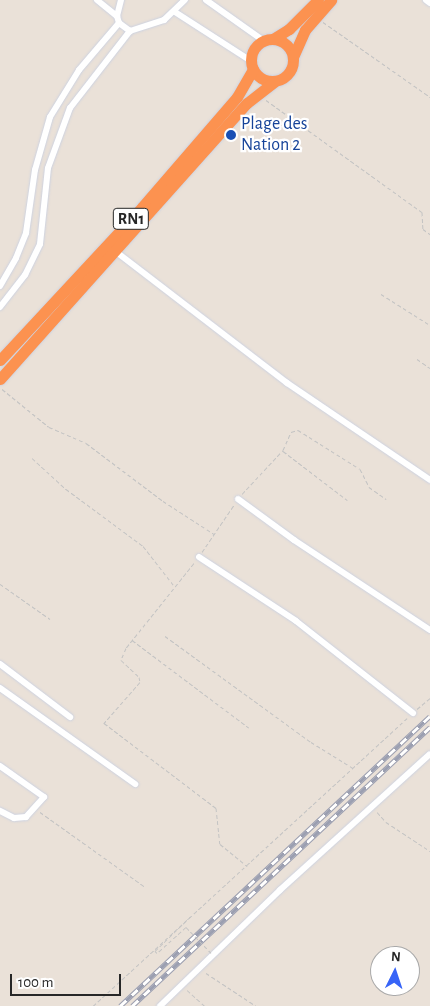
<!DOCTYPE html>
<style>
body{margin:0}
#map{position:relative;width:430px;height:1006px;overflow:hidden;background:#eae1d8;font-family:"Alegreya Sans",sans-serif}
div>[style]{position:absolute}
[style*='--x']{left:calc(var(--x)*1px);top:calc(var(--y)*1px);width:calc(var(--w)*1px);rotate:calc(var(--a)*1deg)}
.path>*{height:1px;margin-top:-0.5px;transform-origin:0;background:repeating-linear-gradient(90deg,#c3c3c3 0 4px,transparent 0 6.5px)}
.roads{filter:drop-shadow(0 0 1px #cdd2e0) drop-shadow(0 0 1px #cdd2e0)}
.street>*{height:6px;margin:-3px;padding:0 3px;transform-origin:3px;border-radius:3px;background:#fff}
.highway>*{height:11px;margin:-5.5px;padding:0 5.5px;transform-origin:5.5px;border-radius:5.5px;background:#fc9250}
.highway>.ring{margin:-5.5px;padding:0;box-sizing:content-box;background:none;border:11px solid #fc9250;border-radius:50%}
.rail>*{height:4.5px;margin-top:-2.25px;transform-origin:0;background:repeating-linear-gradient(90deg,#fff 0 8px,#9b9fb1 0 16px);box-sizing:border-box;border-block:1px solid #9b9fb1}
.path-bridge>*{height:1px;margin-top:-0.5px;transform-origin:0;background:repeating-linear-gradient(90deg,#c3c3c3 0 4px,transparent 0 6.5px)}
.dots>*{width:14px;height:14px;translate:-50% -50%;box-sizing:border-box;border:2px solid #fff;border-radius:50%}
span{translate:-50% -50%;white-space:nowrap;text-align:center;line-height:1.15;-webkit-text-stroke:4.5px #fff;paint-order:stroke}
.shield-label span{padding:1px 4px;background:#fff;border:1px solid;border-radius:4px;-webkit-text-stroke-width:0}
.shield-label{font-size:16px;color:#272727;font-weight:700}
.transit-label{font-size:18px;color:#164399}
.left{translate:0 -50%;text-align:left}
.north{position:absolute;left:370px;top:946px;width:50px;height:50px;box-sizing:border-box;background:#fff;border:1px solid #a9a9a9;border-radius:50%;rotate:4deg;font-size:14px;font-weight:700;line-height:20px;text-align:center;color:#272727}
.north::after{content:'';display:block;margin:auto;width:18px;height:22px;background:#3764f7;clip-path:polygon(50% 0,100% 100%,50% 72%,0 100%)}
.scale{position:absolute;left:10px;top:974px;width:111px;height:22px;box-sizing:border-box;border:2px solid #272727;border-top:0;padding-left:6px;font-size:15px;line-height:18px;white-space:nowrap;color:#272727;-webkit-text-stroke:4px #fff;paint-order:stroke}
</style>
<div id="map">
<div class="path">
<i style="--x:323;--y:22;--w:131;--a:35"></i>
<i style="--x:266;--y:100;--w:192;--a:35.7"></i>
<i style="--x:422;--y:212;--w:17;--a:87"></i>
<i style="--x:423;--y:229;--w:9;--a:36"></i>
<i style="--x:381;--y:294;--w:58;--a:32.3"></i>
<i style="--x:417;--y:359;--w:16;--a:35"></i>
<i style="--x:2;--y:389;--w:60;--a:39"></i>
<i style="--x:49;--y:427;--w:40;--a:23.4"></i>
<i style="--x:86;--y:443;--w:96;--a:37"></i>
<i style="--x:163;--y:501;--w:61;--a:32.9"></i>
<i style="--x:283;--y:451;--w:81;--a:37.4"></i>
<i style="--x:32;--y:458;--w:46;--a:42.4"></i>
<i style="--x:66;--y:489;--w:96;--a:36.5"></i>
<i style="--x:143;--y:546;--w:52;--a:52"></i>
<i style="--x:242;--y:494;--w:60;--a:-47"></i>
<i style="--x:283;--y:450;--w:20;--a:-66"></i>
<i style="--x:291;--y:432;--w:7;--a:-16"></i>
<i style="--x:298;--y:430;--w:73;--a:32.2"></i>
<i style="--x:360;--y:469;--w:20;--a:63"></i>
<i style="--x:369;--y:487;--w:21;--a:35"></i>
<i style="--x:202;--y:552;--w:57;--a:-55.8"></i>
<i style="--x:194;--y:563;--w:109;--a:128.7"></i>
<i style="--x:126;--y:648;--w:13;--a:113"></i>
<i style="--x:121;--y:660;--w:25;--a:43"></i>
<i style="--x:139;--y:677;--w:5;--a:79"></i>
<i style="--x:140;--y:682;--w:55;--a:131.3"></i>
<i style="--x:104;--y:723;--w:141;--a:37.2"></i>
<i style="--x:216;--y:808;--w:36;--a:84"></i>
<i style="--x:220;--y:844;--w:35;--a:39"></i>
<i style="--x:0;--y:584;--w:61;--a:35"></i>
<i style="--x:165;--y:636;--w:180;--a:36"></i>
<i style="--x:311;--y:742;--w:49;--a:31.8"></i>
<i style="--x:132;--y:640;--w:146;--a:36.9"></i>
<i style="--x:417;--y:709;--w:17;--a:-40"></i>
<i style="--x:40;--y:812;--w:129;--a:35.5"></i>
<i style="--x:377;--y:812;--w:13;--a:48"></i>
<i style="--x:386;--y:822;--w:53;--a:33.4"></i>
<i style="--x:186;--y:927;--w:39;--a:138"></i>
<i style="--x:157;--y:953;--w:3;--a:-135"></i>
<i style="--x:155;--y:951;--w:52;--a:-44.2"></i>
<i style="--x:206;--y:973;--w:60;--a:33.4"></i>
<i style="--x:187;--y:990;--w:24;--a:42"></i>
<i style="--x:93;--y:1006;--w:426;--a:-42.5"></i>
</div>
<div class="roads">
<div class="street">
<i style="--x:97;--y:0;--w:26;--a:39"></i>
<i style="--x:121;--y:0;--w:16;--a:104"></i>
<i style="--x:117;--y:16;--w:7;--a:74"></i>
<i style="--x:119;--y:23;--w:14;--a:36"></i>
<i style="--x:130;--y:31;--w:36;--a:-18"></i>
<i style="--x:164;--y:20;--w:29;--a:-44"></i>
<i style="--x:206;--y:0;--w:71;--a:35.3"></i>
<i style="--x:426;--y:0;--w:5;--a:37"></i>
<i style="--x:175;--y:12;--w:90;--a:32.8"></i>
<i style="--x:115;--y:251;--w:217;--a:37.5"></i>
<i style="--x:287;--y:383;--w:173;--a:34.1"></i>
<i style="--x:0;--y:286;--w:32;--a:-60"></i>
<i style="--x:16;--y:258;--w:27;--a:-68"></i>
<i style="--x:26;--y:233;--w:64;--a:-81.9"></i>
<i style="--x:35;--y:170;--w:55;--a:-74.2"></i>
<i style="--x:50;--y:117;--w:55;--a:-58.3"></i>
<i style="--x:79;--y:70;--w:62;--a:-49.6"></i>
<i style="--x:0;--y:307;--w:41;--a:-52"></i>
<i style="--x:25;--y:275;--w:34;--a:-64"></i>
<i style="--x:40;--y:244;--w:76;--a:-84"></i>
<i style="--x:48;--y:168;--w:64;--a:-69.9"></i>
<i style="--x:70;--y:108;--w:98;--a:-52.1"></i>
<i style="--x:238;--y:499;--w:69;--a:36.2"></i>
<i style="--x:294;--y:540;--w:163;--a:33.5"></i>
<i style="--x:199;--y:557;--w:116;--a:33.4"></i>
<i style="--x:296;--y:621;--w:149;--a:38.2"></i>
<i style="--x:0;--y:664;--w:88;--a:37.1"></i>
<i style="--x:0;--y:688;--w:166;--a:35.4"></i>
<i style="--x:0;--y:766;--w:54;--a:35.2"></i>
<i style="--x:44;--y:797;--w:27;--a:132"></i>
<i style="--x:26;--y:817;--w:12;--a:175"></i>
<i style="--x:14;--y:818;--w:16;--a:-153"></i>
<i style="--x:160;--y:1006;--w:167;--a:-44"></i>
<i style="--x:280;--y:890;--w:202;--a:-42.2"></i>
</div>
<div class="highway">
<i class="ring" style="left:251px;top:39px;width:31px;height:31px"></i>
<i style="--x:273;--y:39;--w:19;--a:-32"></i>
<i style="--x:289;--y:29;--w:41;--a:-45"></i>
<i style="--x:293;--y:57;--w:30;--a:-66"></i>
<i style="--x:305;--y:30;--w:40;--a:-49"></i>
<i style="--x:0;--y:360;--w:209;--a:-47.1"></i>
<i style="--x:142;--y:207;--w:145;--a:-49.2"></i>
<i style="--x:237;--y:97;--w:32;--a:-60"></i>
<i style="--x:0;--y:379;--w:370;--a:-48.2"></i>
<i style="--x:247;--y:103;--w:34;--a:-38"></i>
</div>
</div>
<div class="rail">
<i style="--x:120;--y:1006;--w:424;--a:-43.1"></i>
<i style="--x:132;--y:1006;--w:408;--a:-43.1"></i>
</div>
<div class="path-bridge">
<i style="--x:186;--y:927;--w:36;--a:46"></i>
</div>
<div class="dots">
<i style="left:231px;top:135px;background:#1a4fb4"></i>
</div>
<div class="shield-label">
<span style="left:131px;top:219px">RN1</span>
</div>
<div class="transit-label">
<span class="left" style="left:241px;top:135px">Plage des<br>Nation 2</span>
</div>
<div class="north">N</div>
<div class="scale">100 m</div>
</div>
